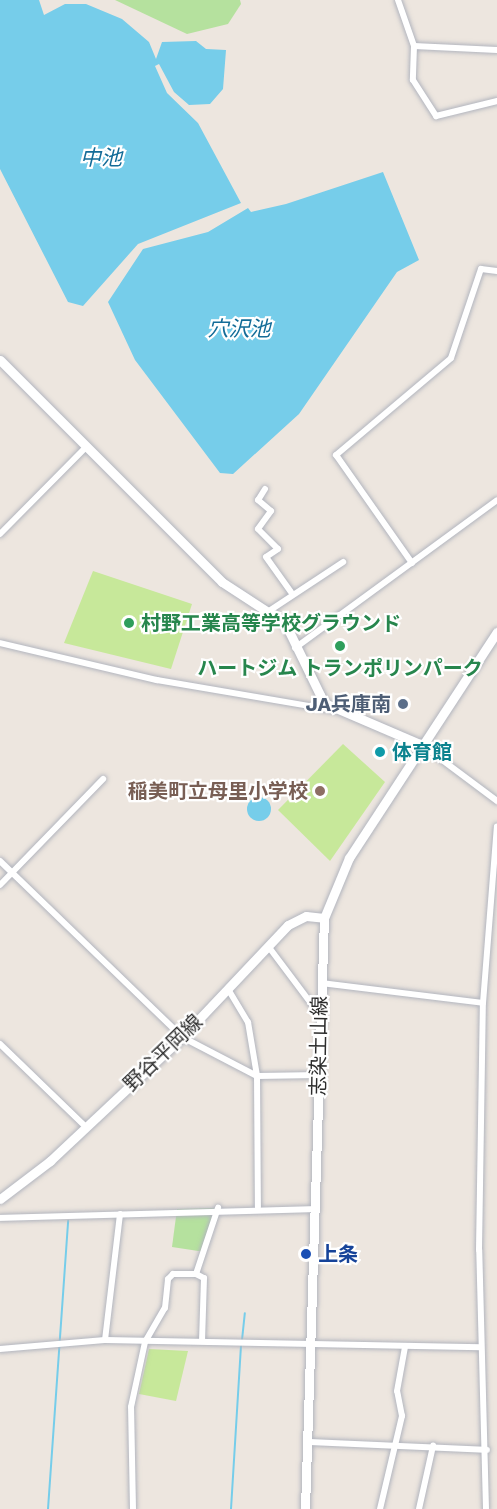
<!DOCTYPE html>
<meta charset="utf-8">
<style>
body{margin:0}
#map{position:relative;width:497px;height:1509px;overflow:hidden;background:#ede6df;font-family:"Work Sans","Noto Sans JP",sans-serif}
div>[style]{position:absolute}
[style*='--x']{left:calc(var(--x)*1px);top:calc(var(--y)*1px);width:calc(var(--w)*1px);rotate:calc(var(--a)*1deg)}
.green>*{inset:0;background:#b5e19e}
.pitch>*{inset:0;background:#c7e89a}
.water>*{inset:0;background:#76cdea}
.round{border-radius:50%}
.stream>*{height:2px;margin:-1px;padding:0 1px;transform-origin:1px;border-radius:1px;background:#76cdea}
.roads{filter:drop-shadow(0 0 2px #b2b5be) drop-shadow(0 0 2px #b2b5be)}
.street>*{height:6px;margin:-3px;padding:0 3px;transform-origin:3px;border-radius:3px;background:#fff}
.secondary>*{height:9px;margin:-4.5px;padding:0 4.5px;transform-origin:4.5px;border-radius:4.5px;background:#fff}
.dots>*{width:16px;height:16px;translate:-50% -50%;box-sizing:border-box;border:3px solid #fff;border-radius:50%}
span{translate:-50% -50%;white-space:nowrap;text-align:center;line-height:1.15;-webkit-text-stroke:4.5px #fff;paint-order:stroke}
.leisure-label{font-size:20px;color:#27864d;font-weight:700}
.left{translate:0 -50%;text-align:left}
.service-label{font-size:20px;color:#4e5e75;font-weight:700}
.right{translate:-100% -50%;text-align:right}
.culture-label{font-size:20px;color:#0d838f;font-weight:700}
.education-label{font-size:20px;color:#785e54;font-weight:700}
.street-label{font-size:20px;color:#2c2c2c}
.transit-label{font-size:20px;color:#164399;font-weight:700}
.water-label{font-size:21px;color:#136c98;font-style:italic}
</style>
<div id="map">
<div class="green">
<i style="clip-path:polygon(115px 0,240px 0,241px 4px,228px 24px,187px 34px)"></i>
<i style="clip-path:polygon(218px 1208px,205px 1252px,172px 1247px,177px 1209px)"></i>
</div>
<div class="pitch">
<i style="clip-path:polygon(93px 571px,192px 604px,171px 669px,64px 643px)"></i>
<i style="clip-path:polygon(343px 744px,385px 782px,330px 861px,278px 810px)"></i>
<i style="clip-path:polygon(149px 1349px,188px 1351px,176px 1401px,139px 1394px)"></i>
</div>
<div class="water">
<i style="clip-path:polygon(0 0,39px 0,44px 15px,65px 4px,86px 4px,122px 19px,149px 42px,156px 59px,162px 42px,196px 41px,206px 49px,226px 50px,223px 89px,210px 104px,189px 105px,174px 92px,159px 64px,155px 66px,167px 93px,198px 123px,241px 203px,138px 244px,83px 306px,68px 302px,0 169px)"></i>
<i style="clip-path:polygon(383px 172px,419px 260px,397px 272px,299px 414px,233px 474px,220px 473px,135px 360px,108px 302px,143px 249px,208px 232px,248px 208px,251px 212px,286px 204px)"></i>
<i class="round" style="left:247px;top:797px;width:24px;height:24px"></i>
</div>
<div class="stream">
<i style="--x:242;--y:1340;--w:27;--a:-84"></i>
<i style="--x:48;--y:1509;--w:289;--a:-86"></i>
<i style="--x:231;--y:1509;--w:164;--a:-86.5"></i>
</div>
<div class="roads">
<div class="street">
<i style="--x:398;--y:0;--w:49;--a:70.8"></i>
<i style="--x:414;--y:46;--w:34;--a:92"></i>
<i style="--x:413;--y:80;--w:43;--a:57.4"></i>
<i style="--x:436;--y:116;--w:63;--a:-13.8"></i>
<i style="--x:414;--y:46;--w:83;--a:2.8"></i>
<i style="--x:265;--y:489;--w:13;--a:122"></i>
<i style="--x:258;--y:500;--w:17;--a:40"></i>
<i style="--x:271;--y:511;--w:22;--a:126"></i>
<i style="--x:258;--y:529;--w:28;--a:45"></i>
<i style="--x:278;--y:549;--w:14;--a:146"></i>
<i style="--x:266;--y:557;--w:43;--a:54.5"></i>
<i style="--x:0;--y:534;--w:124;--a:-45.3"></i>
<i style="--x:412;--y:563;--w:132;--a:-125.1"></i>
<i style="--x:336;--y:455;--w:150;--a:-40.1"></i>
<i style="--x:451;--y:358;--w:94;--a:-71.4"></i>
<i style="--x:481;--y:269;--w:16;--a:7"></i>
<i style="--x:269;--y:611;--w:89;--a:-33.5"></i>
<i style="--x:0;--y:643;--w:161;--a:13.3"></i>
<i style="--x:157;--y:680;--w:179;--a:9.7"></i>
<i style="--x:295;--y:648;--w:250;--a:-36.2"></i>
<i style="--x:422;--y:745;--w:94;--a:36.7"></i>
<i style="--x:0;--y:861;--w:253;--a:44"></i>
<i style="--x:182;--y:1037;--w:85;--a:27.5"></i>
<i style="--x:257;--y:1076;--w:62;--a:-0.9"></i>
<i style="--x:0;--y:885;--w:148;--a:-45.8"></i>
<i style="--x:268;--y:946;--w:85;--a:53.1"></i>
<i style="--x:321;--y:983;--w:163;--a:7"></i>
<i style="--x:228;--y:989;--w:39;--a:59"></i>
<i style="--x:248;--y:1022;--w:55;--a:80.5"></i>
<i style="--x:257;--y:1076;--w:131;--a:89.6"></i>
<i style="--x:0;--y:1044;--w:120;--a:44"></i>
<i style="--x:0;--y:1218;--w:315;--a:-1.6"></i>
<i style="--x:196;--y:1274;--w:9;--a:27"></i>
<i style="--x:204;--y:1278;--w:63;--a:91.8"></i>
<i style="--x:105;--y:1340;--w:127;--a:-83.2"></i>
<i style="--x:0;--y:1349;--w:105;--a:-4.9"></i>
<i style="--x:105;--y:1340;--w:376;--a:1.1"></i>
<i style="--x:307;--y:1442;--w:180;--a:2.5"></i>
<i style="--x:133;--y:1509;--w:102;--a:-91.1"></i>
<i style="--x:131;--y:1407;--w:66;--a:-77.8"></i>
<i style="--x:145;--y:1342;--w:39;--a:-60"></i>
<i style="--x:165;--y:1308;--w:29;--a:-84"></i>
<i style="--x:168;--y:1279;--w:7;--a:-45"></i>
<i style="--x:173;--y:1274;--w:23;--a:0"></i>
<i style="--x:196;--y:1274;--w:70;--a:-71.6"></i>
<i style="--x:380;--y:1509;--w:96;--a:-76.7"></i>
<i style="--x:402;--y:1416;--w:25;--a:-101"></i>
<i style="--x:397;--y:1391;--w:45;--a:-79.7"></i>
<i style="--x:419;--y:1509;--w:65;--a:-77.5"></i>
<i style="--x:486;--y:1509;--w:259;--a:-91.5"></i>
<i style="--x:479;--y:1250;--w:247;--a:-89.1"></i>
<i style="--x:483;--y:1003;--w:177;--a:-85.5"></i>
</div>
<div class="secondary">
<i style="--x:0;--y:360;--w:314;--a:45"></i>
<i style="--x:222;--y:582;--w:75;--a:33.1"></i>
<i style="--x:285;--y:623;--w:89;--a:64"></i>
<i style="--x:324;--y:703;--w:107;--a:23.2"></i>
<i style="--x:0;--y:1199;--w:63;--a:-37.2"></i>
<i style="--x:50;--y:1161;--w:181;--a:-43.2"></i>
<i style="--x:182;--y:1037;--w:154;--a:-46.6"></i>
<i style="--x:288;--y:925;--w:20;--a:-27"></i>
<i style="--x:306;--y:916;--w:18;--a:6"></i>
<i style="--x:305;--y:1509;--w:591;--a:-88.16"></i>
<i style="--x:324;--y:918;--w:65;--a:-67.4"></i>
<i style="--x:349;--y:858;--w:270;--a:-56.8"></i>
</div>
</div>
<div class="dots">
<i style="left:129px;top:623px;background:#2e9e5b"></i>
<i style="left:340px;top:646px;background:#2e9e5b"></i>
<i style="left:403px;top:704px;background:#5c6f8a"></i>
<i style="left:380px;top:752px;background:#0f9aa8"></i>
<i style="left:320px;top:791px;background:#8d6e63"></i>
<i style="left:306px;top:1254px;background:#1a4fb4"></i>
</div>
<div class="leisure-label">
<span class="left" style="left:141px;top:623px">村野工業高等学校グラウンド</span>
<span style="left:340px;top:668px">ハートジム トランポリンパーク</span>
</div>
<div class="service-label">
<span class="right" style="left:391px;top:704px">JA兵庫南</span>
</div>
<div class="culture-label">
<span class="left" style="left:392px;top:752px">体育館</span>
</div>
<div class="education-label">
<span class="right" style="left:308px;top:791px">稲美町立母里小学校</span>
</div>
<div class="street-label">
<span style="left:319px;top:1046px;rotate:-89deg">志染土山線</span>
<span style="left:163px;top:1053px;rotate:-44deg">野谷平岡線</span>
</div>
<div class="transit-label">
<span class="left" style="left:318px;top:1254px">上条</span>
</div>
<div class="water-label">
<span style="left:101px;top:158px">中池</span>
<span style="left:239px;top:329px">穴沢池</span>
</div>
</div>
